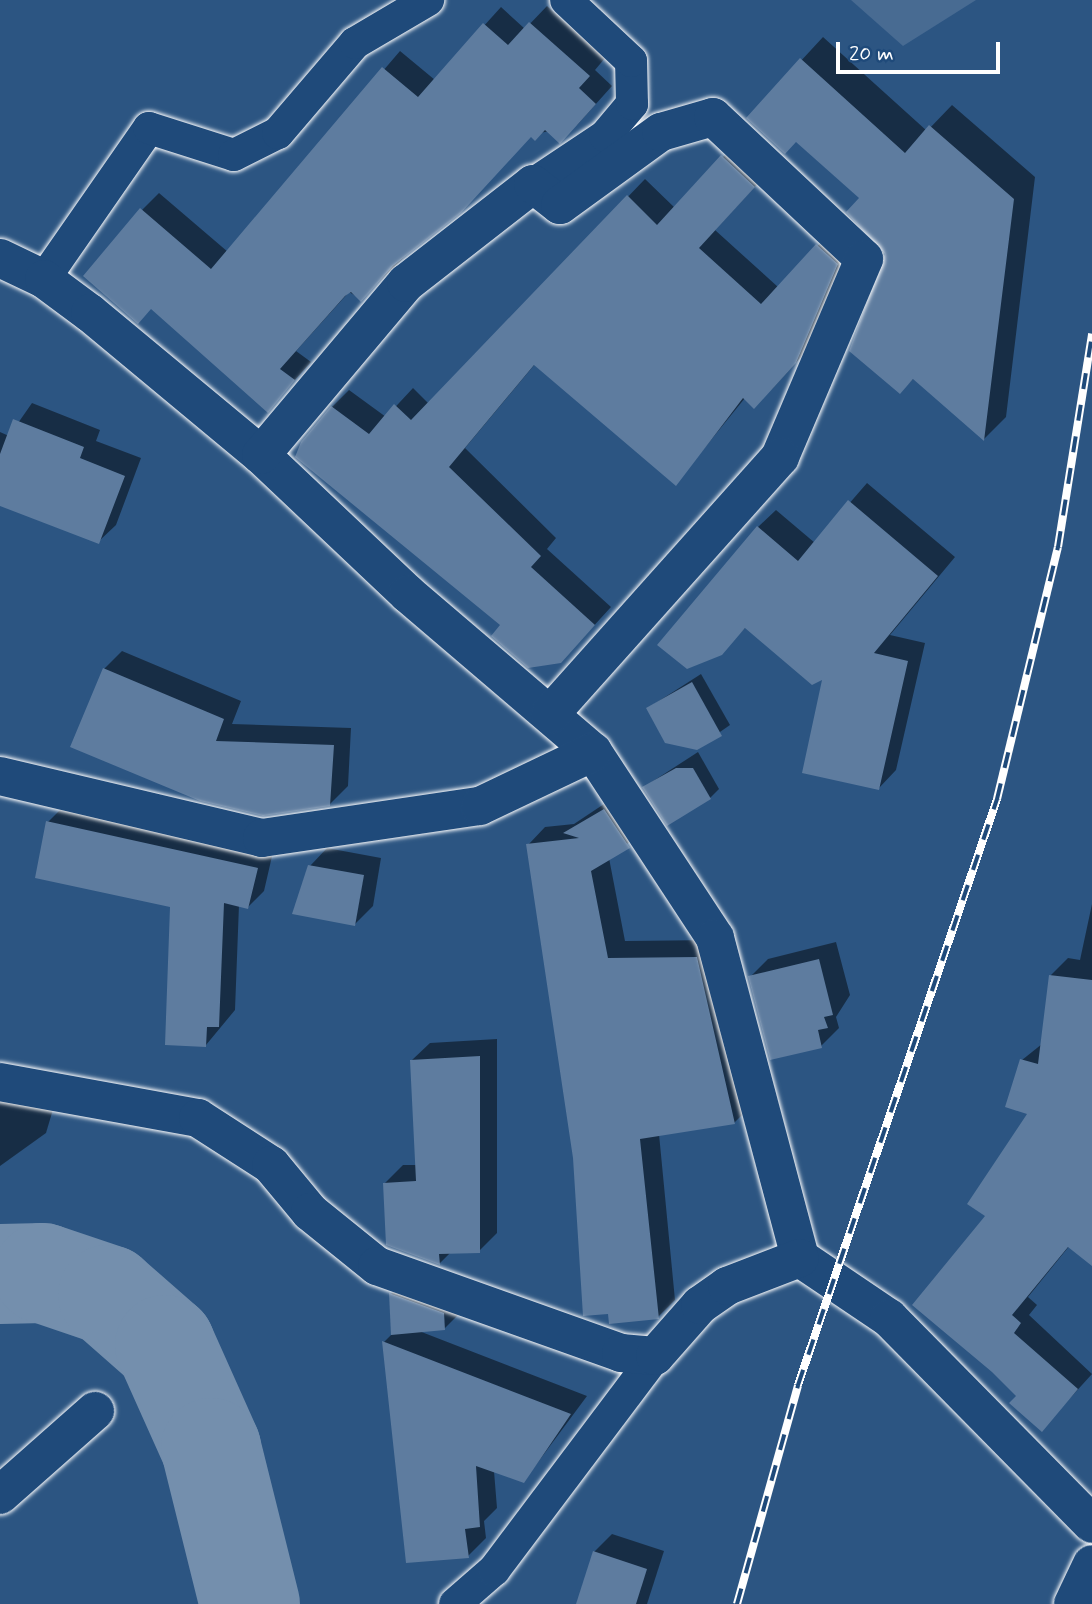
<!DOCTYPE html>
<style>
body{margin:0}
#map{position:relative;width:1092px;height:1604px;overflow:hidden;background:#2c5582;font-family:Mynerve,sans-serif}
div>[style]{position:absolute}
[style*='--x']{left:calc(var(--x)*1px);top:calc(var(--y)*1px);width:calc(var(--w)*1px);rotate:calc(var(--a)*1deg)}
.green>*{inset:0;background:#486b92}
.shadow>*{inset:0;background:#0007}
.river>*{height:100px;margin:-50px;padding:0 50px;transform-origin:50px;border-radius:50px;background:#748fad}
.building>*{inset:0;background:#5e7c9f}
.roads{filter:drop-shadow(0 0 2px #fff) drop-shadow(0 0 2px #fff)}
.service>*{height:32px;margin:-16px;padding:0 16px;transform-origin:16px;border-radius:16px;background:#1f4a7a}
.minor>*{height:38px;margin:-19px;padding:0 19px;transform-origin:19px;border-radius:19px;background:#1f4a7a}
.rail>*{height:8px;margin-top:-4px;transform-origin:0;background:repeating-linear-gradient(90deg,#1f4a7a 0 16px,#fff 0 32px);box-sizing:border-box;border-block:2px solid #fff}
span{translate:-50% -50%;white-space:nowrap;text-align:center;line-height:1.15;-webkit-text-stroke:7px #1f4a7a;paint-order:stroke}
.scale{position:absolute;left:836px;top:42px;width:164px;height:32px;box-sizing:border-box;border:4px solid #fff;border-top:0;padding-left:9px;font-size:21px;line-height:24px;white-space:nowrap;color:#fff;-webkit-text-stroke:5px #1f4a7a;paint-order:stroke}
</style>
<div id="map">
<div class="green">
<i style="clip-path:polygon(851px 0,976px 0,903px 46px)"></i>
</div>
<div class="shadow">
<i style="clip-path:polygon(547px 6px,605px 58px,595px 70px,612px 86px,577px 125px,531px 135px,361px 299px,349px 292px,296px 351px,311px 362px,268px 410px,142px 210px,159px 193px,228px 252px,400px 51px,435px 80px,501px 7px,525px 29px)"></i>
<i style="clip-path:polygon(823px 37px,927px 131px,952px 105px,1035px 177px,1006px 417px,984px 439px,914px 378px,900px 392px,887px 255px,862px 198px,797px 140px,748px 118px)"></i>
<i style="clip-path:polygon(740px 139px,771px 169px,715px 230px,778px 287px,835px 228px,854px 247px,813px 344px,772px 389px,745px 398px,676px 483px,535px 364px,465px 448px,556px 538px,547px 549px,611px 607px,579px 642px,503px 625px,332px 407px,349px 390px,386px 417px,413px 388px,429px 404px,645px 179px,675px 208px)"></i>
<i style="clip-path:polygon(32px 403px,100px 430px,96px 441px,141px 458px,116px 525px,98px 542px,0 504px,0 432px,9px 436px)"></i>
<i style="clip-path:polygon(867px 483px,955px 557px,890px 635px,925px 643px,896px 770px,879px 788px,825px 676px,746px 627px,721px 653px,758px 527px,776px 510px,815px 543px)"></i>
<i style="clip-path:polygon(122px 651px,241px 701px,232px 724px,351px 728px,348px 786px,330px 804px,72px 746px,104px 669px)"></i>
<i style="clip-path:polygon(701px 674px,730px 725px,697px 748px,648px 708px)"></i>
<i style="clip-path:polygon(698px 752px,719px 789px,710px 798px,644px 787px)"></i>
<i style="clip-path:polygon(622px 792px,646px 829px,609px 858px,625px 941px,715px 940px,752px 1105px,734px 1123px,659px 1134px,675px 1300px,657px 1318px,575px 1158px,528px 845px,545px 827px,574px 824px)"></i>
<i style="clip-path:polygon(64px 806px,273px 852px,264px 891px,248px 907px,239px 905px,235px 1010px,206px 1045px,172px 906px,48px 822px)"></i>
<i style="clip-path:polygon(327px 848px,381px 858px,373px 906px,355px 924px,310px 866px)"></i>
<i style="clip-path:polygon(1092px 904px,1092px 1218px,1028px 1297px,1037px 1305px,1029px 1315px,1092px 1374px,1042px 1429px,1018px 1396px,988px 1215px,1030px 1113px,1022px 1060px,1042px 1044px,1051px 975px,1068px 958px,1080px 960px)"></i>
<i style="clip-path:polygon(836px 942px,850px 995px,836px 1017px,839px 1028px,821px 1046px,750px 977px,768px 959px)"></i>
<i style="clip-path:polygon(497px 1039px,497px 1233px,479px 1251px,451px 1252px,440px 1263px,389px 1245px,385px 1183px,403px 1165px,417px 1165px,412px 1060px,430px 1043px)"></i>
<i style="clip-path:polygon(0 1089px,54px 1106px,46px 1133px,0 1166px)"></i>
<i style="clip-path:polygon(408px 1277px,462px 1311px,445px 1328px,419px 1331px,587px 1396px,524px 1481px,494px 1471px,497px 1508px,484px 1521px,486px 1538px,468px 1556px,384px 1342px,393px 1333px,391px 1294px)"></i>
<i style="clip-path:polygon(612px 1534px,664px 1551px,647px 1604px,578px 1604px,594px 1552px)"></i>
</div>
<div class="river">
<i style="--x:0;--y:1274;--w:43;--a:-1.3"></i>
<i style="--x:43;--y:1273;--w:69;--a:18.7"></i>
<i style="--x:108;--y:1295;--w:76;--a:41.3"></i>
<i style="--x:165;--y:1345;--w:113;--a:65.9"></i>
<i style="--x:211;--y:1448;--w:161;--a:76"></i>
</div>
<div class="building">
<i style="clip-path:polygon(529px 22px,590px 76px,579px 88px,596px 104px,560px 144px,545px 130px,535px 141px,531px 137px,461px 213px,393px 266px,361px 302px,351px 292px,345px 296px,280px 369px,295px 380px,268px 413px,151px 309px,138px 324px,83px 276px,140px 208px,211px 269px,382px 67px,418px 97px,483px 23px,508px 45px)"></i>
<i style="clip-path:polygon(800px 58px,905px 153px,929px 125px,1014px 199px,984px 441px,913px 379px,900px 394px,849px 351px,885px 254px,846px 212px,859px 198px,796px 142px,785px 154px,746px 118px)"></i>
<i style="clip-path:polygon(721px 155px,755px 187px,699px 248px,761px 304px,816px 244px,838px 264px,796px 363px,754px 409px,743px 398px,676px 486px,534px 365px,449px 467px,541px 556px,531px 567px,595px 625px,561px 663px,528px 668px,491px 636px,500px 625px,295px 457px,301px 442px,331px 406px,369px 434px,394px 404px,411px 420px,627px 195px,657px 225px)"></i>
<i style="clip-path:polygon(13px 419px,84px 447px,80px 458px,125px 476px,99px 544px,0 506px,0 454px)"></i>
<i style="clip-path:polygon(848px 500px,938px 576px,874px 653px,908px 661px,879px 790px,802px 773px,822px 680px,812px 685px,745px 628px,722px 655px,687px 669px,657px 645px,757px 526px,798px 561px)"></i>
<i style="clip-path:polygon(103px 668px,224px 719px,216px 741px,334px 745px,330px 806px,263px 816px,200px 801px,70px 747px)"></i>
<i style="clip-path:polygon(692px 682px,722px 736px,697px 750px,665px 743px,646px 708px)"></i>
<i style="clip-path:polygon(676px 768px,693px 768px,711px 799px,667px 826px,642px 787px)"></i>
<i style="clip-path:polygon(604px 809px,630px 848px,591px 871px,608px 958px,697px 957px,735px 1124px,640px 1139px,659px 1319px,609px 1324px,608px 1314px,583px 1316px,573px 1158px,526px 844px,579px 838px,563px 833px)"></i>
<i style="clip-path:polygon(46px 821px,258px 868px,248px 909px,224px 903px,219px 1027px,207px 1027px,206px 1047px,165px 1045px,170px 907px,35px 878px)"></i>
<i style="clip-path:polygon(308px 865px,364px 875px,355px 926px,292px 914px)"></i>
<i style="clip-path:polygon(819px 959px,833px 1015px,824px 1017px,828px 1028px,818px 1030px,822px 1048px,770px 1060px,748px 976px)"></i>
<i style="clip-path:polygon(1049px 975px,1092px 980px,1092px 1266px,1068px 1247px,1012px 1315px,1021px 1323px,1014px 1333px,1078px 1389px,1042px 1432px,1009px 1403px,1016px 1396px,992px 1372px,912px 1305px,985px 1216px,967px 1204px,1027px 1114px,1005px 1107px,1020px 1059px,1038px 1064px)"></i>
<i style="clip-path:polygon(480px 1056px,480px 1253px,439px 1254px,440px 1265px,386px 1245px,383px 1183px,416px 1181px,410px 1060px)"></i>
<i style="clip-path:polygon(389px 1293px,444px 1313px,445px 1330px,391px 1335px)"></i>
<i style="clip-path:polygon(382px 1341px,571px 1414px,524px 1483px,476px 1466px,480px 1527px,465px 1529px,469px 1558px,406px 1563px)"></i>
<i style="clip-path:polygon(593px 1551px,647px 1569px,636px 1604px,576px 1604px)"></i>
</div>
<div class="roads">
<div class="service">
<i style="--x:533;--y:184;--w:87;--a:-33.7"></i>
<i style="--x:605;--y:136;--w:42;--a:-49.8"></i>
<i style="--x:632;--y:104;--w:43;--a:-91.3"></i>
<i style="--x:631;--y:61;--w:89;--a:-136.8"></i>
<i style="--x:44;--y:279;--w:184;--a:-55.2"></i>
<i style="--x:149;--y:128;--w:89;--a:17.6"></i>
<i style="--x:234;--y:155;--w:49;--a:-26.6"></i>
<i style="--x:278;--y:133;--w:118;--a:-49.5"></i>
<i style="--x:355;--y:43;--w:85;--a:-30.5"></i>
<i style="--x:455;--y:1604;--w:52;--a:-41.1"></i>
<i style="--x:494;--y:1570;--w:268;--a:-53"></i>
</div>
<div class="minor">
<i style="--x:0;--y:258;--w:49;--a:25.5"></i>
<i style="--x:44;--y:279;--w:57;--a:36.5"></i>
<i style="--x:90;--y:313;--w:222;--a:39.7"></i>
<i style="--x:261;--y:455;--w:202;--a:43.4"></i>
<i style="--x:408;--y:594;--w:243;--a:40.5"></i>
<i style="--x:593;--y:752;--w:222;--a:56.7"></i>
<i style="--x:715;--y:938;--w:331;--a:75.1"></i>
<i style="--x:800;--y:1258;--w:107;--a:34"></i>
<i style="--x:889;--y:1318;--w:289;--a:45.4"></i>
<i style="--x:261;--y:455;--w:225;--a:-49.9"></i>
<i style="--x:406;--y:283;--w:161;--a:-37.9"></i>
<i style="--x:533;--y:184;--w:34;--a:38"></i>
<i style="--x:560;--y:205;--w:125;--a:-35.9"></i>
<i style="--x:661;--y:132;--w:54;--a:-16.1"></i>
<i style="--x:713;--y:117;--w:207;--a:43.2"></i>
<i style="--x:864;--y:259;--w:215;--a:113"></i>
<i style="--x:780;--y:457;--w:345;--a:131.8"></i>
<i style="--x:0;--y:776;--w:269;--a:13.3"></i>
<i style="--x:262;--y:838;--w:220;--a:-8.4"></i>
<i style="--x:480;--y:806;--w:125;--a:-25.5"></i>
<i style="--x:0;--y:1082;--w:201;--a:10.3"></i>
<i style="--x:198;--y:1118;--w:87;--a:32.8"></i>
<i style="--x:271;--y:1165;--w:61;--a:50.3"></i>
<i style="--x:310;--y:1212;--w:86;--a:38.9"></i>
<i style="--x:377;--y:1266;--w:259;--a:19.6"></i>
<i style="--x:621;--y:1353;--w:34;--a:5"></i>
<i style="--x:655;--y:1356;--w:68;--a:-48.6"></i>
<i style="--x:700;--y:1305;--w:33;--a:-35"></i>
<i style="--x:727;--y:1286;--w:78;--a:-21"></i>
<i style="--x:0;--y:1495;--w:127;--a:-41.5"></i>
<i style="--x:1073;--y:1604;--w:44;--a:-64.6"></i>
</div>
</div>
<div class="rail">
<i style="--x:737;--y:1604;--w:227;--a:-74.4"></i>
<i style="--x:798;--y:1385;--w:619;--a:-71.24"></i>
<i style="--x:997;--y:799;--w:259;--a:-76.4"></i>
<i style="--x:1058;--y:547;--w:216;--a:-80.9"></i>
</div>
<div class="scale">20 m</div>
</div>
